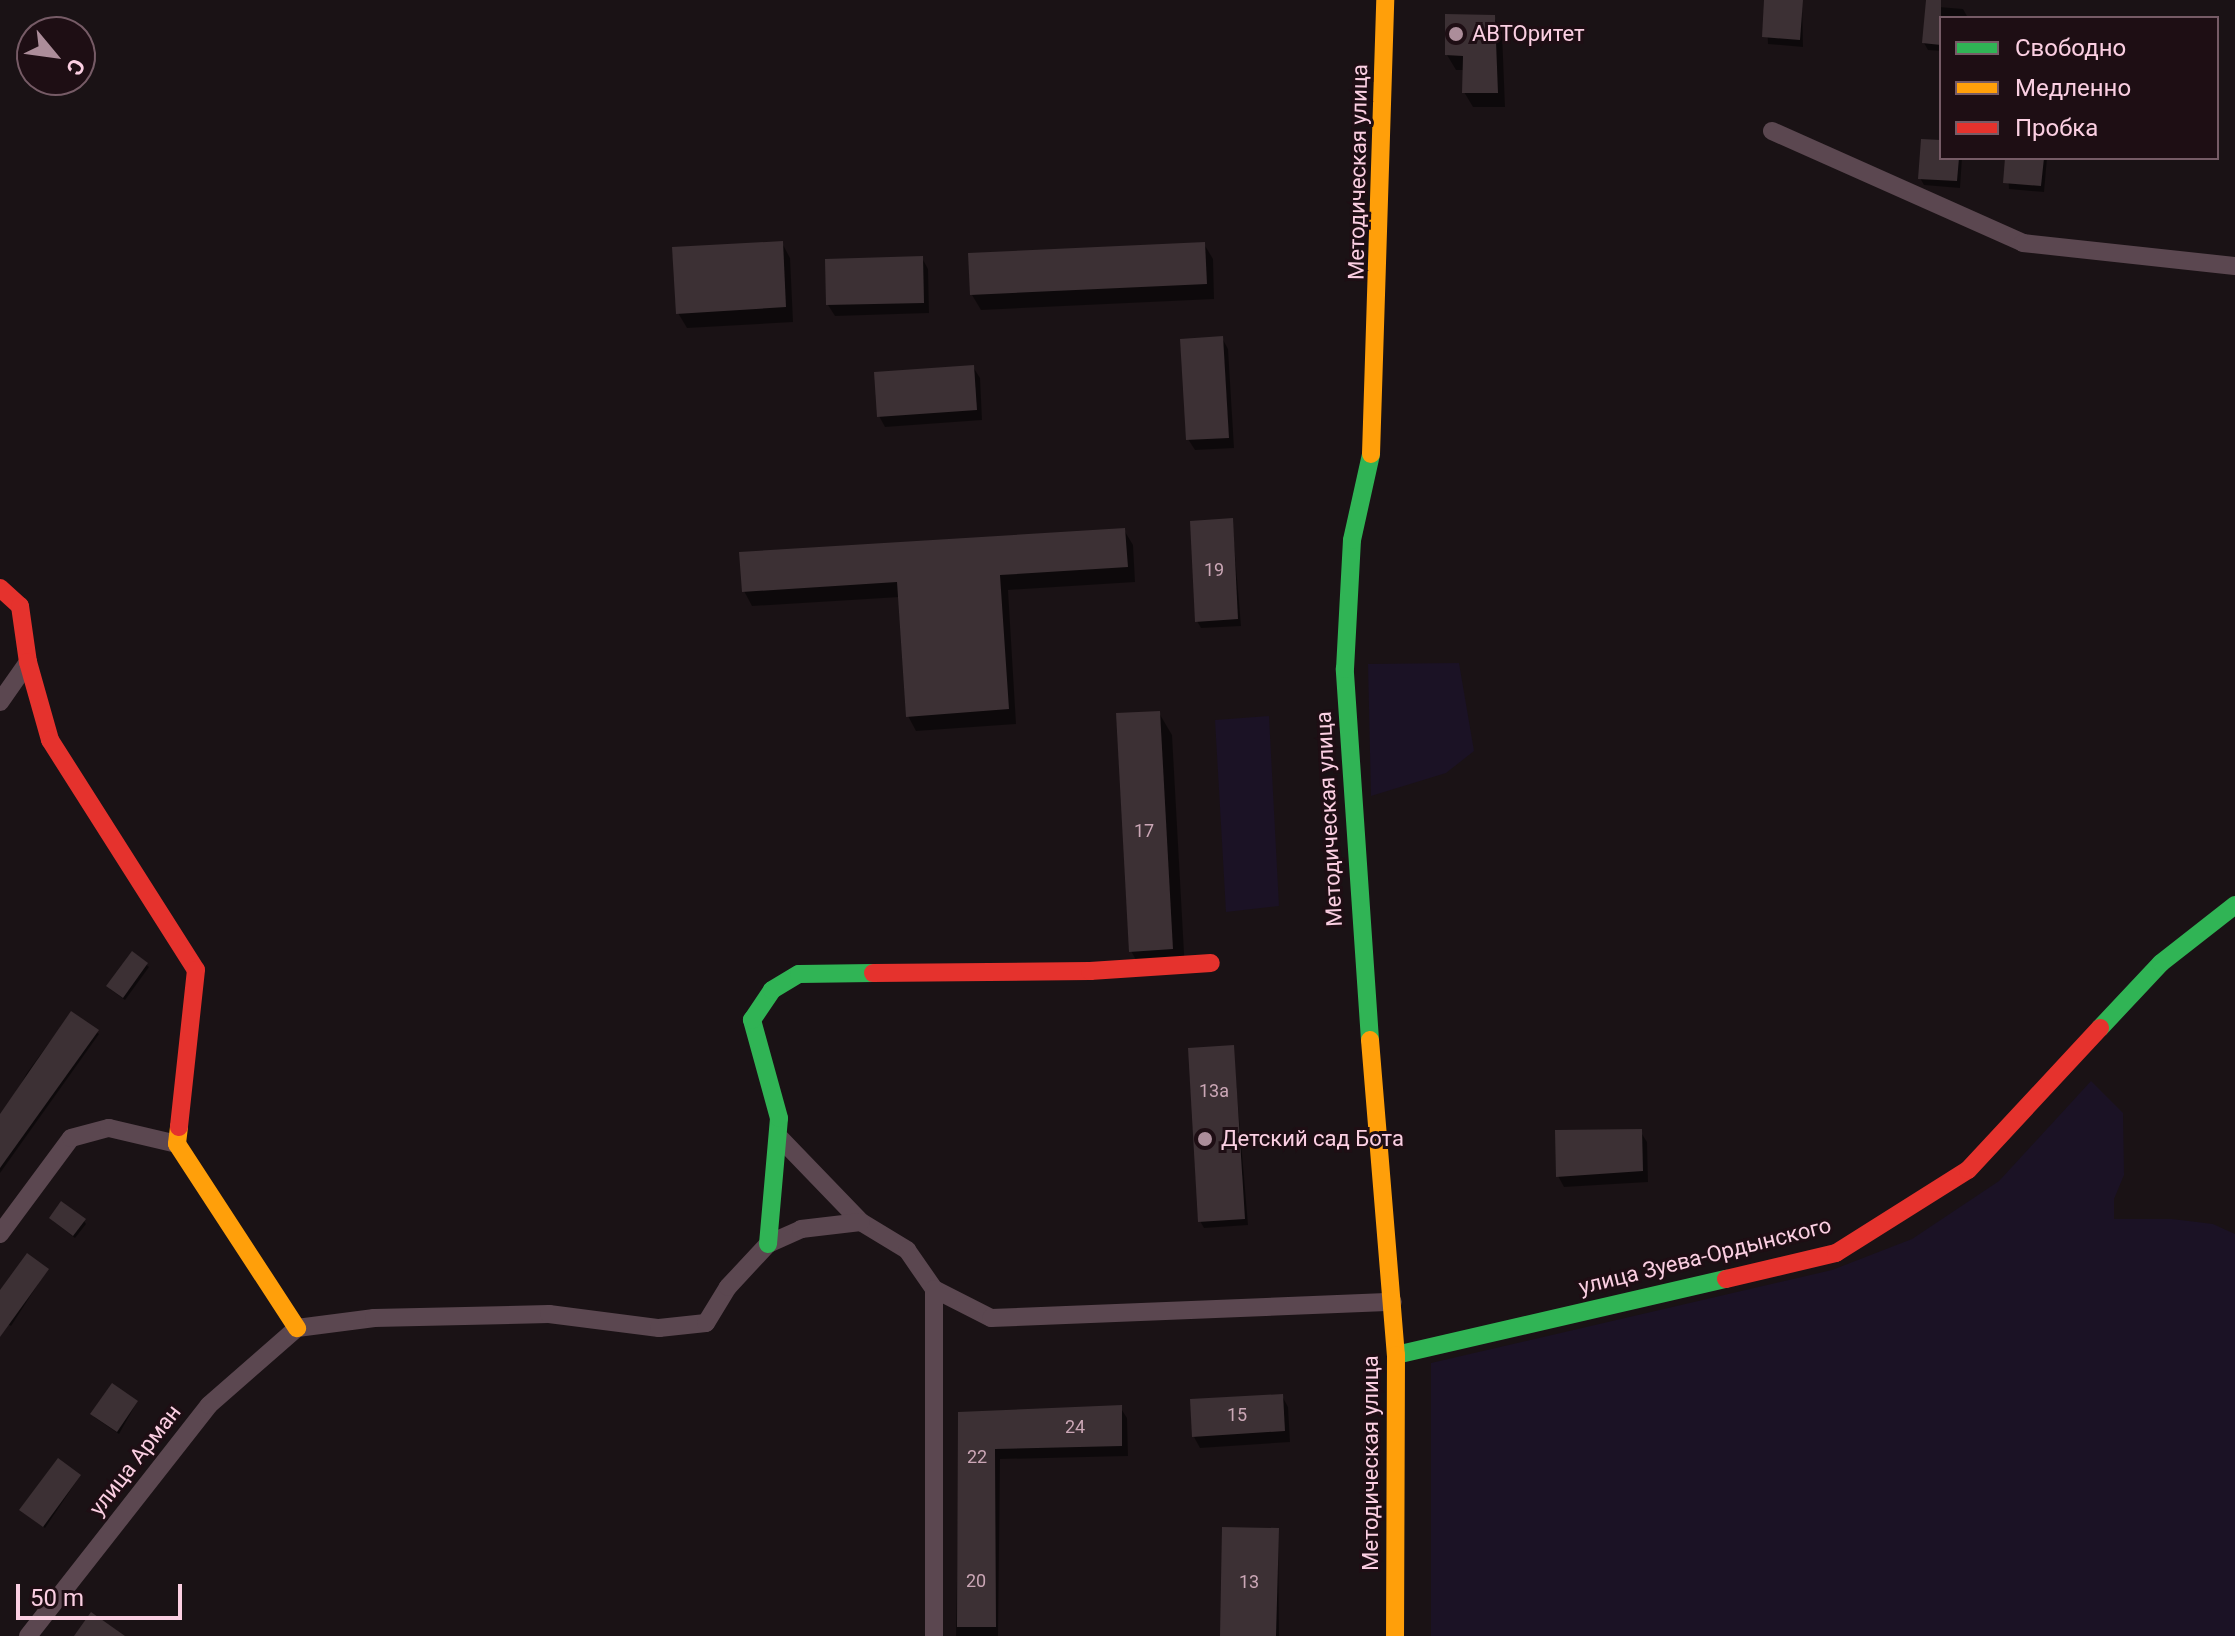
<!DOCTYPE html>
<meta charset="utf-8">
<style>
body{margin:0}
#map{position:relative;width:2235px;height:1636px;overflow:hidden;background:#1a1215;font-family:Roboto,sans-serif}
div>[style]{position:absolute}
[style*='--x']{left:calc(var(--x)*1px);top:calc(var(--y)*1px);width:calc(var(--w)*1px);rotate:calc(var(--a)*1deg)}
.green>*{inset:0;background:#1b1225}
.shadow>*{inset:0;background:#0007}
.building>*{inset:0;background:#3c3034}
.street>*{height:18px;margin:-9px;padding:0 9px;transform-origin:9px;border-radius:9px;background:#5b4750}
.fast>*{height:18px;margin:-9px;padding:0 9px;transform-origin:9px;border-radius:9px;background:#30b455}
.slow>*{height:18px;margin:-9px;padding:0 9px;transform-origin:9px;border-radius:9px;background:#ff9f0a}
.jam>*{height:18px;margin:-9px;padding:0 9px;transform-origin:9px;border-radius:9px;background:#e5322d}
.dots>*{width:22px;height:22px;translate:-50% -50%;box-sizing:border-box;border:4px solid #1e0e14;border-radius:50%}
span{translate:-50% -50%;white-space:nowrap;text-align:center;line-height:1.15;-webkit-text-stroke:6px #1e0e14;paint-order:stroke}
.number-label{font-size:18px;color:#cba7b6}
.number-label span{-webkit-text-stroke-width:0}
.poi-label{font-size:22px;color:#fbcfe2}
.left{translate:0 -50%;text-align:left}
.street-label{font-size:22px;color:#fbcfe2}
.legend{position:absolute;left:1939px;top:16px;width:280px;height:144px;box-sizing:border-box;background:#1e0e14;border:2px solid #765b66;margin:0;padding:10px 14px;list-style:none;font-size:24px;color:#fbcfe2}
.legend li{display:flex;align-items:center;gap:16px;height:40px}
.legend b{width:40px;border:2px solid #765b66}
.north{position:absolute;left:16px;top:16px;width:80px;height:80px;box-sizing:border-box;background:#1e0e14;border:2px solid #765b66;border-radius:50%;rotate:119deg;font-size:22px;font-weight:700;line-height:32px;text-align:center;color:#fbcfe2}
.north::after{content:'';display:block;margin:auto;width:28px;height:36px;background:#ac8d9a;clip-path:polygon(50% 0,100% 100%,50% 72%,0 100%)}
.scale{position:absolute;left:16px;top:1584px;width:166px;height:36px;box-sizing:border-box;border:4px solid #fbcfe2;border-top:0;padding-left:10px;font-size:24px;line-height:28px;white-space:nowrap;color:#fbcfe2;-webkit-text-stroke:6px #1e0e14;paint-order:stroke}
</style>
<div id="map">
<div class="green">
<i style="clip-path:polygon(1459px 663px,1474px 751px,1446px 773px,1371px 796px,1368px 664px)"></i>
<i style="clip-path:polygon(1269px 716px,1279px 906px,1226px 912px,1215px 720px)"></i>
<i style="clip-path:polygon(2091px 1081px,2123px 1113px,2124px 1175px,2114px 1199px,2114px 1219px,2172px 1219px,2213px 1224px,2235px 1234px,2235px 1636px,1431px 1636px,1431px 1363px,1832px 1270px,1912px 1239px,1999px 1181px)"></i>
</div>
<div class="shadow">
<i style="clip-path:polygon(1766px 0,1802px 3px,1803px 47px,1768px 44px)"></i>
<i style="clip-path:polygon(1927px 6px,1963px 9px,1967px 16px,1941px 18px,1941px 51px,1928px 50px,1924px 43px)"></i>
<i style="clip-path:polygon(1494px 17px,1502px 32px,1505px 107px,1473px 107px,1464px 92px,1464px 70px,1456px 70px,1447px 55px)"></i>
<i style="clip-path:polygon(1941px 142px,1941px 158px,1962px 158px,1960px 188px,1924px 185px,1920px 178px)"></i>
<i style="clip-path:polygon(2007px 158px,2047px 158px,2044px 192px,2009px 189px)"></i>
<i style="clip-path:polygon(782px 243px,790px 258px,793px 322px,687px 328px,678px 313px)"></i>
<i style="clip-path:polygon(1204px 244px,1213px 259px,1214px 299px,981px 310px,972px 295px)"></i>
<i style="clip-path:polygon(922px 258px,928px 269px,929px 313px,835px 316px,828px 305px)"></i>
<i style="clip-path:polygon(1222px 338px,1228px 349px,1234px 448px,1195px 450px,1188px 439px)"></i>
<i style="clip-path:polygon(973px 367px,980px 378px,982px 420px,885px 427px,879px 416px)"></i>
<i style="clip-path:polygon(1232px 520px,1241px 626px,1201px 628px,1197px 621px)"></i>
<i style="clip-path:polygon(1124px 530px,1133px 545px,1135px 582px,1008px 590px,1016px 724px,916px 731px,908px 716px,900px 597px,752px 606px,744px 591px)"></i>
<i style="clip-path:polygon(1159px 713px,1172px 735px,1185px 971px,1144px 974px,1131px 951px)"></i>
<i style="clip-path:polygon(132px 954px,149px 967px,125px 1000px,110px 989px)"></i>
<i style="clip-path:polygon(71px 1013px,99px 1034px,0 1173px,0 1122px,27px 1073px)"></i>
<i style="clip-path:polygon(1233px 1047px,1248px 1225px,1204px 1228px,1200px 1221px)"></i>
<i style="clip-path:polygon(1640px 1131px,1647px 1142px,1648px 1182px,1564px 1187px,1558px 1176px)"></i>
<i style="clip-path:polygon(53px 1221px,84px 1221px,86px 1224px,75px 1238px)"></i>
<i style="clip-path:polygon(47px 1270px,11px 1326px,0 1319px,0 1291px)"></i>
<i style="clip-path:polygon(1282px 1396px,1288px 1407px,1290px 1442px,1200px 1448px,1194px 1437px)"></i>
<i style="clip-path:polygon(137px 1402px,119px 1434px,94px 1417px)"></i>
<i style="clip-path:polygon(1120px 1407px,1127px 1418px,1128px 1456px,1000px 1459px,998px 1636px,956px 1636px,960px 1414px)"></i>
<i style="clip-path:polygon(80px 1476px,45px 1528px,23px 1512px)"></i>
<i style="clip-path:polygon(1278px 1530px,1279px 1636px,1222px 1636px)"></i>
</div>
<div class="building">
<i style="clip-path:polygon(1764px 0,1803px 0,1800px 40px,1762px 37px)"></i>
<i style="clip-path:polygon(1926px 0,1941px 0,1941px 45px,1922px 43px)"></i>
<i style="clip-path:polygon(1445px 14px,1495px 15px,1498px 93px,1462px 93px,1463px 56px,1445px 55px)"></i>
<i style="clip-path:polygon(1921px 139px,1941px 140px,1941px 158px,1959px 158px,1957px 181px,1918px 179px)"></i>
<i style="clip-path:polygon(2005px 158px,2044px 158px,2041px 186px,2003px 183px)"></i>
<i style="clip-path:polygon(783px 241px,786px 307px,676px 314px,672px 247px)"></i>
<i style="clip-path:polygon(1205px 242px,1207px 284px,970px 295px,968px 253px)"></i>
<i style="clip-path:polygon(923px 256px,924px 303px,826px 305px,825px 259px)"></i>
<i style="clip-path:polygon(1223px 336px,1229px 438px,1186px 440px,1180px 339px)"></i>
<i style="clip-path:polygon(974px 365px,977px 410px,877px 417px,874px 372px)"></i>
<i style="clip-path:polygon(1233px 518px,1238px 619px,1195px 622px,1190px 521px)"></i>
<i style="clip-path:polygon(1125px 528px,1128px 567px,1000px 575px,1009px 709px,906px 717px,897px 582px,742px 592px,739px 552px)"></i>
<i style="clip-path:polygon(1160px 711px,1173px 949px,1129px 952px,1116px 713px)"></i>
<i style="clip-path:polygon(132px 951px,148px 963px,123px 998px,106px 986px)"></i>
<i style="clip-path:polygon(71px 1011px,99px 1030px,0 1168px,0 1114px)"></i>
<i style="clip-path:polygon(1234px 1045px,1245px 1219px,1198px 1222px,1188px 1048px)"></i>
<i style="clip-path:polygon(1642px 1129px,1643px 1171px,1556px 1177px,1555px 1130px)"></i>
<i style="clip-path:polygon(61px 1201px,86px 1219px,73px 1236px,49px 1218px)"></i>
<i style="clip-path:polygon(27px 1253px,49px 1269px,0 1337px,0 1290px)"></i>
<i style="clip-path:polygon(112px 1383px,138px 1401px,117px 1432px,90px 1414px)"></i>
<i style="clip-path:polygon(1283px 1394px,1285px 1431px,1192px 1437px,1190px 1399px)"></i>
<i style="clip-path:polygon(1122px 1405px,1122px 1446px,995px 1449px,996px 1627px,957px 1627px,958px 1412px)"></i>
<i style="clip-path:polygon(58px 1458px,81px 1475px,43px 1527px,19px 1510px)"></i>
<i style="clip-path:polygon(1222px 1527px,1279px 1528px,1276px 1636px,1220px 1636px)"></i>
<i style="clip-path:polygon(91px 1612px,125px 1636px,74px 1636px)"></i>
</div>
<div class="street">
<i style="--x:1772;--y:131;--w:275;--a:24"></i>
<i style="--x:2023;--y:243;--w:213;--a:6.2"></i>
<i style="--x:0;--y:702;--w:49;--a:-55"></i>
<i style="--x:780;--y:1138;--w:117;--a:46"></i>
<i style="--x:861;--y:1222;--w:54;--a:31.3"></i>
<i style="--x:907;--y:1250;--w:47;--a:55.3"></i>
<i style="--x:934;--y:1289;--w:64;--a:27"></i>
<i style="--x:991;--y:1318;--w:402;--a:-2.3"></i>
<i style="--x:0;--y:1234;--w:119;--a:-53.5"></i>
<i style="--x:71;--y:1138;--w:39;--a:-15"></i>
<i style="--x:109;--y:1128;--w:70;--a:13.2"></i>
<i style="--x:934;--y:1289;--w:347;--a:90"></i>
<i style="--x:28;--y:1636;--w:293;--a:-51.9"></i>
<i style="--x:209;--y:1405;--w:117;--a:-41.2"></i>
<i style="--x:297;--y:1328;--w:78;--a:-7.4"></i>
<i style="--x:374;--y:1318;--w:175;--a:-1.3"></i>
<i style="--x:549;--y:1314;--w:111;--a:7.3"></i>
<i style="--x:659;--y:1328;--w:47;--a:-6.1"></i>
<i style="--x:706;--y:1323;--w:42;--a:-58.6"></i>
<i style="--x:728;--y:1287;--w:59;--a:-47.1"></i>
<i style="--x:768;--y:1244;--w:36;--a:-24"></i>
<i style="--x:801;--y:1229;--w:60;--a:-6.7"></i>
</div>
<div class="fast">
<i style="--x:2100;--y:1028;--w:89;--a:-46.8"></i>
<i style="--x:2161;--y:963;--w:94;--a:-38.1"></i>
<i style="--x:1370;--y:1040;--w:372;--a:-93.9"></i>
<i style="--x:1345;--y:669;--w:129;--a:-86.9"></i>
<i style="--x:1352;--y:540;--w:88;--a:-77.5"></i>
<i style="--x:768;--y:1244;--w:126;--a:-85"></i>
<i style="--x:779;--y:1118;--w:102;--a:-105.4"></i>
<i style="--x:752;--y:1020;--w:36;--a:-56"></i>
<i style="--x:772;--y:990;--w:31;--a:-31"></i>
<i style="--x:799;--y:974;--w:74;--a:-0.8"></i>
<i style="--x:1396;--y:1355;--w:339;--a:-13"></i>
</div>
<div class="slow">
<i style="--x:1371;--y:454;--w:454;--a:-88.2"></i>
<i style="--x:1370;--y:1040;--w:316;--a:85.3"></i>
<i style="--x:1396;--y:1355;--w:281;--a:90.2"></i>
<i style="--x:179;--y:1127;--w:17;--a:97"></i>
<i style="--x:177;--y:1144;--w:220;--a:56.9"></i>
</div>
<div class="jam">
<i style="--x:0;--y:588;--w:27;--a:42"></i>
<i style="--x:20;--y:606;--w:57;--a:81.9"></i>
<i style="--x:28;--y:662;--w:81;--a:74.2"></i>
<i style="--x:50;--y:740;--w:272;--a:57.6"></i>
<i style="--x:196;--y:970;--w:158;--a:96.2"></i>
<i style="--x:873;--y:973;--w:217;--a:-0.5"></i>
<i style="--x:1090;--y:971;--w:121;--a:-3.8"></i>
<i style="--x:1726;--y:1279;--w:113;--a:-13.3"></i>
<i style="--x:1836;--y:1253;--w:156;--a:-32.2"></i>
<i style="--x:1968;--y:1170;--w:194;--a:-47.1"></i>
</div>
<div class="dots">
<i style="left:1456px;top:34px;background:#ac8d9a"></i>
<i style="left:1205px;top:1139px;background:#ac8d9a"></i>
</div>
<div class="number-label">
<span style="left:1214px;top:570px">19</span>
<span style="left:1144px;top:831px">17</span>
<span style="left:1214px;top:1091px">13а</span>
<span style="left:1237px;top:1415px">15</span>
<span style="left:1075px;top:1427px">24</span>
<span style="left:977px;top:1457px">22</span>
<span style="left:976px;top:1581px">20</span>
<span style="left:1249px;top:1582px">13</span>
</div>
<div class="poi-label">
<span class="left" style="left:1472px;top:34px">АВТОритет</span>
<span class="left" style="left:1221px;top:1139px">Детский сад Бота</span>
</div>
<div class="street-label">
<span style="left:1358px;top:172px;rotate:-89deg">Методическая улица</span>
<span style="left:1329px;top:819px;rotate:-93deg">Методическая улица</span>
<span style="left:1705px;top:1256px;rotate:-14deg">улица Зуева-Ордынского</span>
<span style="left:135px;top:1460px;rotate:-52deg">улица Арман</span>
<span style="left:1371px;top:1463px;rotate:-90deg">Методическая улица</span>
</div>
<ul class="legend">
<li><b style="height:10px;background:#30b455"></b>Свободно</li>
<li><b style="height:10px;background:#ff9f0a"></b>Медленно</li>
<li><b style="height:10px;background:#e5322d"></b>Пробка</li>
</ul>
<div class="north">С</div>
<div class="scale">50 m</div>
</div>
